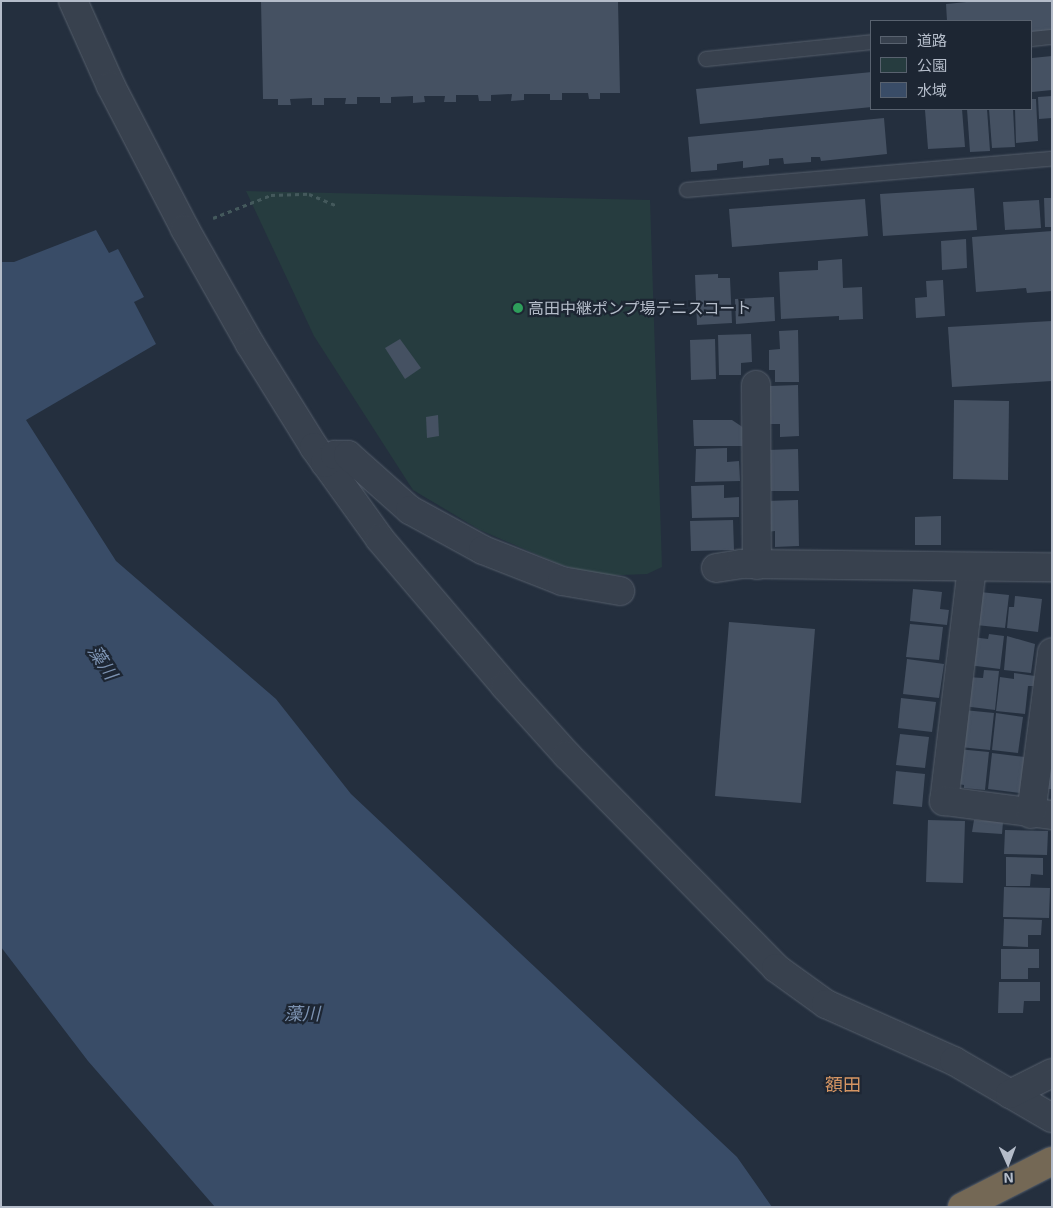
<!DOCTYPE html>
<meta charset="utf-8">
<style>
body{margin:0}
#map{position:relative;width:1053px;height:1208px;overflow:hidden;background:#242f3e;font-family:"Exo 2","Noto Sans JP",sans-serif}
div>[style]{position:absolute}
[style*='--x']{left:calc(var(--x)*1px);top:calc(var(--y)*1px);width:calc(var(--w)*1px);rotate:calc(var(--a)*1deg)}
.green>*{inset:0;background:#263c3f}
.water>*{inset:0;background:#394c67}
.building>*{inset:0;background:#455162}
.path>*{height:3px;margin-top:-1.5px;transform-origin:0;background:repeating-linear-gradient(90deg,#44595c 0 4px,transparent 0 8px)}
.roads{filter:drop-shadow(0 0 1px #565f6c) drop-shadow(0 0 1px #565f6c)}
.lane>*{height:14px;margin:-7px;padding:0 7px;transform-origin:7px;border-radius:7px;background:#38414e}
.street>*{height:28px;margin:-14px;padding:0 14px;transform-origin:14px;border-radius:14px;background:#38414e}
.highway>*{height:28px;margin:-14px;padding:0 14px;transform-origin:14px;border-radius:14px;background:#746855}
.dots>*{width:14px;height:14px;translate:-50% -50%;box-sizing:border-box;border:2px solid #1d2633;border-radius:50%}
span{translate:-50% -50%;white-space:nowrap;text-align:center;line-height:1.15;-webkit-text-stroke:4.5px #1d2633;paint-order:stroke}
.poi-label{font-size:16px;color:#b4bcc9}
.left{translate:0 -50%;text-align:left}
.water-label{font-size:18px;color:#7c92b1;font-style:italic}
.neighbourhood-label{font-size:18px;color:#d59563}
.frame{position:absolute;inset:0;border:2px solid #b4bcc9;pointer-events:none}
.legend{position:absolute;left:870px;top:20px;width:162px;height:90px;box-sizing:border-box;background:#1d2633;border:1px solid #59626f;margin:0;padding:6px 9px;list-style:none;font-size:15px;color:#b4bcc9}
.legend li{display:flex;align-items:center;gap:10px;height:25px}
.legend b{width:25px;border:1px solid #59626f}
.north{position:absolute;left:983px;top:1138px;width:50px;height:50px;-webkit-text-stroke:4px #1d2633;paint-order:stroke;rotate:178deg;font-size:14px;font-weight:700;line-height:20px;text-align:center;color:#b4bcc9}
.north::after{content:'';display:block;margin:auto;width:18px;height:22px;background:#b4bcc9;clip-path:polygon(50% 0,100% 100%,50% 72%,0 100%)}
</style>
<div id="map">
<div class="green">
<i style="clip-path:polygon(246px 191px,650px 200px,662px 567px,647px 574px,598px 576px,559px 564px,480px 530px,413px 490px,314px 336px)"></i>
</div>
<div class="water">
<i style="clip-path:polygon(96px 230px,109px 253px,118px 249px,144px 297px,134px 302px,156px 344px,26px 420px,116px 561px,276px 699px,351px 794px,737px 1157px,772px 1207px,215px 1207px,88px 1061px,1px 947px,1px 262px,14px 262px)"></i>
</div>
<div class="building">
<i style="clip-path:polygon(261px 1px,618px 1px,620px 93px,600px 93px,600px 99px,589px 99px,588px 93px,562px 93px,562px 100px,550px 100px,550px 94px,524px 94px,524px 100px,511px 101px,512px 94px,491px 95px,491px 101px,479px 101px,478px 95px,456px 95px,456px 102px,444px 102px,445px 96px,424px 96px,425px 102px,413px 103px,413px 96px,391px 97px,391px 103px,380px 103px,380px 97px,357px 97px,357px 104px,345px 104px,346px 98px,324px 98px,324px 105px,312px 105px,312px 98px,290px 99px,291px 105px,278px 105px,278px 99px,263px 99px)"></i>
<i style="clip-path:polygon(977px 1px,1052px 1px,1052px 30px,1032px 32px,1032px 21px,947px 21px,946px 4px)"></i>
<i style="clip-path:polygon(1052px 56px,1052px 90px,1032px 92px,1032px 58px)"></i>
<i style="clip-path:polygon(872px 72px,872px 107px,700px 124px,696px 89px)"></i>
<i style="clip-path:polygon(1052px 96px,1052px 118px,1039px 119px,1038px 97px)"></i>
<i style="clip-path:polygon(1032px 99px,1036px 99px,1038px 141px,1016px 143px,1015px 109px,1032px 109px)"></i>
<i style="clip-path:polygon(962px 109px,965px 147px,928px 149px,925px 110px)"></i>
<i style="clip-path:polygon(967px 109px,987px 109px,990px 151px,970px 152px)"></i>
<i style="clip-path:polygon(989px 109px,1013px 109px,1015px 147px,992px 148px)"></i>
<i style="clip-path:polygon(884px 118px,887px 154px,821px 161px,820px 157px,811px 157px,811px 162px,784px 164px,783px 158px,769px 159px,769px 165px,743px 168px,743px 161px,717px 164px,717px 170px,691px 172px,688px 137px)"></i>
<i style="clip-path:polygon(974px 188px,977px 230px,883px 236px,880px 194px)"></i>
<i style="clip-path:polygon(1044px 198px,1052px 198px,1052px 227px,1045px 227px)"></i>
<i style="clip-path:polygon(865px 199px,868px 236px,732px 247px,729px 209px)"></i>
<i style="clip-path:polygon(1039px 200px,1041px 228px,1005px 230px,1003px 202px)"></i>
<i style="clip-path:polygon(1052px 231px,1052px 291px,1027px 293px,1026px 288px,976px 292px,972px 237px)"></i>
<i style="clip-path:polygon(966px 239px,967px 268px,942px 270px,941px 241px)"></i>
<i style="clip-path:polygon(842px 259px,843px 288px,862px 287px,863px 319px,839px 320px,839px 316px,781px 319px,779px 272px,818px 270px,818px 261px)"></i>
<i style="clip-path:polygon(718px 274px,718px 278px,730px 278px,732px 323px,697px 325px,695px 275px)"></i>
<i style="clip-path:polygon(943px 280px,945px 316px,916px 318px,915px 298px,927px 297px,926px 281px)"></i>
<i style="clip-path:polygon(774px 297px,775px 321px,736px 324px,735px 299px)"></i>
<i style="clip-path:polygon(1052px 321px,1052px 381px,952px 387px,948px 327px)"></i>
<i style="clip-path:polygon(798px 330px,799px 382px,775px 382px,775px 370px,769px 370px,769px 350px,780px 349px,779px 331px)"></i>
<i style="clip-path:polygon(751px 334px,752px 362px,741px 363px,741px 375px,719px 375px,718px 335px)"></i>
<i style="clip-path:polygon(400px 339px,421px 368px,405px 379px,385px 348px)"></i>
<i style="clip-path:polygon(715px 339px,716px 379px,691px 380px,690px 340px)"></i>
<i style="clip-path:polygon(798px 385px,799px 436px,780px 437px,780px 424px,770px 424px,770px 386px)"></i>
<i style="clip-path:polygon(954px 400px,1009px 401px,1008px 480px,953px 479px)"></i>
<i style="clip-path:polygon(438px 415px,439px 436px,427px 438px,426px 417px)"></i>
<i style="clip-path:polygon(693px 420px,732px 420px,744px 428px,744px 446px,694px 446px)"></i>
<i style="clip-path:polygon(727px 448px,727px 462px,739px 461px,740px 481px,695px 482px,696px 449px)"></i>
<i style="clip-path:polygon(798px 449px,799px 491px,771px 491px,767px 450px)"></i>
<i style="clip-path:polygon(724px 485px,724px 498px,739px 497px,739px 517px,692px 518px,691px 486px)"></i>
<i style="clip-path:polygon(798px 500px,799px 546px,775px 547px,775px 531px,767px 532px,766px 501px)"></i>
<i style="clip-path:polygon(941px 516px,941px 545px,915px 545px,915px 517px)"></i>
<i style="clip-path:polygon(733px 520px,734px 550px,691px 551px,690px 521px)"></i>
<i style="clip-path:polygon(913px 589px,942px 592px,940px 609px,949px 610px,947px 625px,910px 621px)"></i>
<i style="clip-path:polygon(980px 592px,1009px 595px,1005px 628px,976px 625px)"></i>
<i style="clip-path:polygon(1015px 596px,1042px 599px,1038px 632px,1007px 628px,1009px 607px,1014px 607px)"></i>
<i style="clip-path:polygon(729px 622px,815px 629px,801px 803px,715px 796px)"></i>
<i style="clip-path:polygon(910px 624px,943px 627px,939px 660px,906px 657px)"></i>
<i style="clip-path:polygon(989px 634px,1004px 636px,1000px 669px,968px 665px,972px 637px,988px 639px)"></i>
<i style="clip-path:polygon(1007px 636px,1035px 644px,1031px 673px,1004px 670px)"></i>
<i style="clip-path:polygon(907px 659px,944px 664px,939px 698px,903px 694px)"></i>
<i style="clip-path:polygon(984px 670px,999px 671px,995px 710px,963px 706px,967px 677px,983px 678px)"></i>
<i style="clip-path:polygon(1014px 673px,1035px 676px,1034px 686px,1028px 686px,1025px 714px,996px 711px,1000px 677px,1014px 679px)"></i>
<i style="clip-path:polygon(901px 698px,936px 702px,932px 732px,898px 728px)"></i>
<i style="clip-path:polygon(964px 710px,994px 713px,990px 750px,960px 747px)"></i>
<i style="clip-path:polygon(996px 713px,1023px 717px,1018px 753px,992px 750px)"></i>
<i style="clip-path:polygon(900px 734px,929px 737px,925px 768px,896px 765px)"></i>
<i style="clip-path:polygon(957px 749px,989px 752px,985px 790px,964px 788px,964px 785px,953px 783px)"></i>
<i style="clip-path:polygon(1052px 750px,1052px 789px,1046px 789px)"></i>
<i style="clip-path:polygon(992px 753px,1025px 757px,1021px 793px,988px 789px)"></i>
<i style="clip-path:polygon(896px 771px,925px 774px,922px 807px,893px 804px)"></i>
<i style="clip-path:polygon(928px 820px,965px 821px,963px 883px,926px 882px)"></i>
<i style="clip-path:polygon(974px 820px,1003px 822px,1002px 834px,972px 832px)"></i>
<i style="clip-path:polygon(1005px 830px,1048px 831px,1047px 855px,1004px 854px)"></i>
<i style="clip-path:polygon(1006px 857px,1043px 858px,1043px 875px,1031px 874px,1030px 886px,1006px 886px)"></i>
<i style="clip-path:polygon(1004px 887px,1050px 888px,1049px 918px,1003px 917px)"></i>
<i style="clip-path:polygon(1004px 919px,1042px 920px,1041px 935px,1028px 935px,1028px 947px,1003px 946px)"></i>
<i style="clip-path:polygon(1001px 949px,1039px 949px,1039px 968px,1028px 968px,1028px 979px,1001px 979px)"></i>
<i style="clip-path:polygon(999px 982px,1040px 982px,1040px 1001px,1024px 1001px,1023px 1013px,998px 1013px)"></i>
</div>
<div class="path">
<i style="--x:213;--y:218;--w:62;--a:-21.6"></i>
<i style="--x:271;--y:195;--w:38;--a:-2"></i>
<i style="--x:309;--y:194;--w:30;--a:23"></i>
</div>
<div class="roads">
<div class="lane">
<i style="--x:1032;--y:39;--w:20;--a:-6"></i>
<i style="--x:706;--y:59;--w:167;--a:-5.8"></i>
<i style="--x:687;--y:190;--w:366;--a:-4.9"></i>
</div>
<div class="street">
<i style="--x:73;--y:1;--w:93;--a:65.9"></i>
<i style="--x:111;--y:86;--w:161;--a:62.6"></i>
<i style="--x:185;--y:229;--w:132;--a:60.5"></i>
<i style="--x:250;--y:344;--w:121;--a:58.1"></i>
<i style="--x:314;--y:447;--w:113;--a:54.3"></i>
<i style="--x:380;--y:539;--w:193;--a:49.6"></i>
<i style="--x:505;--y:686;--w:93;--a:48.1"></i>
<i style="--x:567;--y:755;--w:298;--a:45.5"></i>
<i style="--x:776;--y:968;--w:62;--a:35.8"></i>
<i style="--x:826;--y:1004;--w:140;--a:24"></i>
<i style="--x:954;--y:1061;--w:113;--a:30.2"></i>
<i style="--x:756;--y:385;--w:180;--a:89.7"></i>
<i style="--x:325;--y:463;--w:13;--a:-39"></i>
<i style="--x:335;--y:455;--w:13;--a:0"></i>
<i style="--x:348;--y:455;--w:83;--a:41.6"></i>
<i style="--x:410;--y:510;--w:83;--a:28.7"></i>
<i style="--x:483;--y:550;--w:85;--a:21.4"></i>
<i style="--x:562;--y:581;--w:59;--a:9.8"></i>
<i style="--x:972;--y:567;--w:236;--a:96.8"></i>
<i style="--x:944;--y:801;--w:109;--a:7.4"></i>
<i style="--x:716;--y:568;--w:25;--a:-9"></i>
<i style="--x:741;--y:564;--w:311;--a:0.6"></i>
<i style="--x:1031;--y:814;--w:163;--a:-82.6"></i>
<i style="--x:1010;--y:1094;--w:47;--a:-26.6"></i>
</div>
<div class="highway">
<i style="--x:962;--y:1207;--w:101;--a:-27.1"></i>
</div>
</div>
<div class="dots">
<i style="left:518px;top:308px;background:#2e9e5b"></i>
</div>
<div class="poi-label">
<span class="left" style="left:528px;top:308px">高田中継ポンプ場テニスコート</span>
</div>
<div class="water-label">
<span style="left:103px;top:662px;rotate:57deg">藻川</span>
<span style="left:302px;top:1013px">藻川</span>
</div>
<div class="neighbourhood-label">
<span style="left:843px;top:1084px">額田</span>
</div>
<div class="frame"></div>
<ul class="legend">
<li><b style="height:6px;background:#38414e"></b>道路</li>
<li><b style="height:14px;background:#263c3f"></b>公園</li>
<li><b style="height:14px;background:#394c67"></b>水域</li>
</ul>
<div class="north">N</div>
</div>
